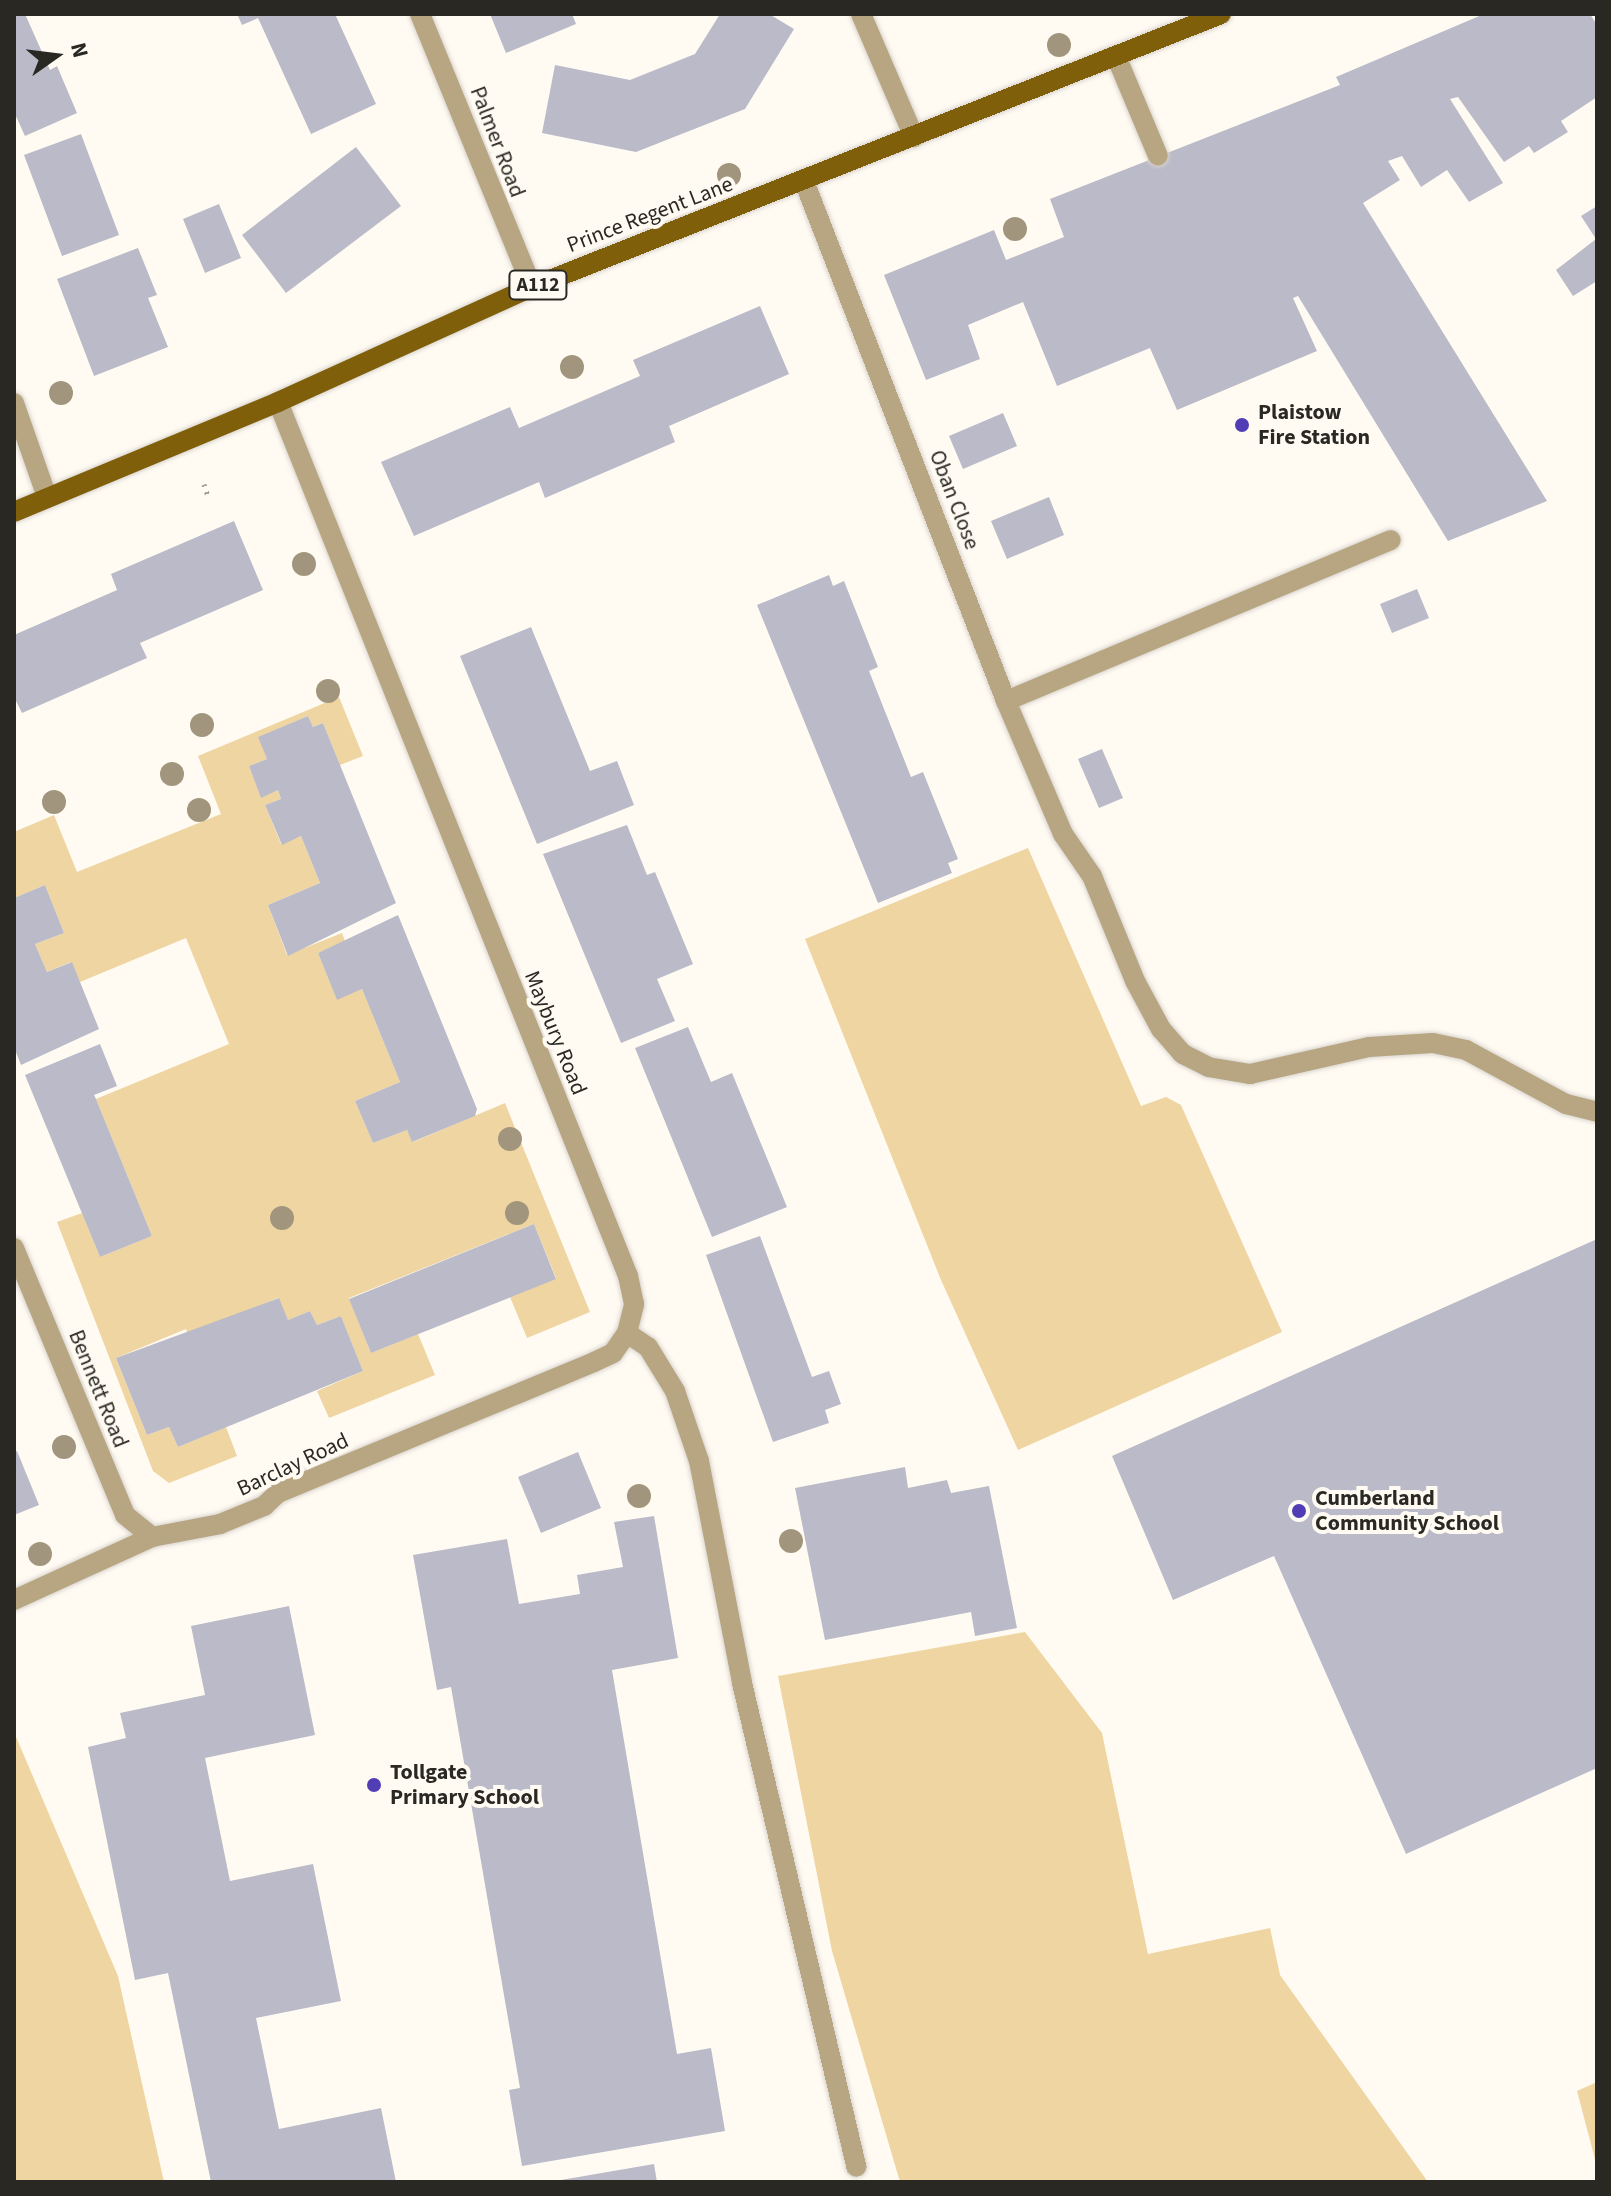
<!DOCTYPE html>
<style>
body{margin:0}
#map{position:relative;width:1611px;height:2196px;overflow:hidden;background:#fffbf3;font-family:"Source Sans 3",sans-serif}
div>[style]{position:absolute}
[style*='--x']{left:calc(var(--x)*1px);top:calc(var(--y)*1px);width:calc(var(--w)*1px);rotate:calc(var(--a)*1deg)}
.green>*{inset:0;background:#efd5a1}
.building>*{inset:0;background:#babac8}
.path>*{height:5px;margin-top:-2.5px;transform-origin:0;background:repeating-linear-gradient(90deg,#a5a29b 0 2px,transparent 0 8px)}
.roads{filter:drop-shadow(0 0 2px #d9d5ce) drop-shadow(0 0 2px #d9d5ce)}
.minor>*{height:20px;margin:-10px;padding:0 10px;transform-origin:10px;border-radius:10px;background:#b8a683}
.major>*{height:20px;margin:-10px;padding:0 10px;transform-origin:10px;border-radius:10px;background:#7f5f0a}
.trees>*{width:24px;height:24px;margin:-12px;border-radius:50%;background:#a1967d}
.dots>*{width:22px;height:22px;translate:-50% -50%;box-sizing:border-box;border:4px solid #fffbf3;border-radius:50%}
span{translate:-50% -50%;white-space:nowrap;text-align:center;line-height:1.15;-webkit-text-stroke:8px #fffbf3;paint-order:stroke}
.shield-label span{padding:2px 6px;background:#fffbf3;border:2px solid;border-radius:6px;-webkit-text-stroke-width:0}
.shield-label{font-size:20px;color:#2a2823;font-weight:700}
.street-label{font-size:22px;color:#2a2823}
.poi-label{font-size:22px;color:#2a2823;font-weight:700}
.left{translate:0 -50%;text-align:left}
.frame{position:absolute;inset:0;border:16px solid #2a2823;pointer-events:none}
.north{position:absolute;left:16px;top:16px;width:80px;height:80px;-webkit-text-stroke:6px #fffbf3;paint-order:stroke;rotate:76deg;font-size:22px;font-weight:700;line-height:32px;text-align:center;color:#2a2823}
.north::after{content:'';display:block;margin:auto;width:28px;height:36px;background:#2a2823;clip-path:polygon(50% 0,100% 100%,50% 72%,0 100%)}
</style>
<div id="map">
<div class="green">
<i style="clip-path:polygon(339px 697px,363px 756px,340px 765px,323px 723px,313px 727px,308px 716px,259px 737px,267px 759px,249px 766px,261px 797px,278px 790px,281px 799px,265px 805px,281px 844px,301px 836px,320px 883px,268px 905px,287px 955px,342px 933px,345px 941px,318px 953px,337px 999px,362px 989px,400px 1082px,355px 1101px,373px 1143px,407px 1130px,413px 1142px,505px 1103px,590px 1312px,527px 1338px,510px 1297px,556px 1278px,534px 1224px,349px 1298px,371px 1353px,418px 1334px,435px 1375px,329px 1418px,317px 1391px,363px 1371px,341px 1316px,317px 1325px,310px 1311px,288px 1320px,278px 1298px,188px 1335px,186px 1329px,116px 1358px,147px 1435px,169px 1427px,178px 1447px,226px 1427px,237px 1456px,169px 1483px,153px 1471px,57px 1222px,82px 1213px,100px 1257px,152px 1236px,96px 1099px,229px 1044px,186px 938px,80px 982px,71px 962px,47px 972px,35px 944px,64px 933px,45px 885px,14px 898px,14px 832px,54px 815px,77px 872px,221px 814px,198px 756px)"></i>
<i style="clip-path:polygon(1028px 848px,1141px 1106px,1166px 1097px,1181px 1105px,1282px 1332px,1018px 1450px,941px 1280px,805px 939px)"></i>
<i style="clip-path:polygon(1025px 1632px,1102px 1733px,1148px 1954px,1270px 1928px,1280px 1975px,1428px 2182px,900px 2182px,832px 1951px,778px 1676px)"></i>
<i style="clip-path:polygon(14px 1732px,118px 1976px,164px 2182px,14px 2182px)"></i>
<i style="clip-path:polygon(1597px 2082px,1597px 2167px,1577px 2091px)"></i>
</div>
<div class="building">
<i style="clip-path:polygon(14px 14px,25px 14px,50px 70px,57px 66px,77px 113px,25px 136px,14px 112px)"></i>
<i style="clip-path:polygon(237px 14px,335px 14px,376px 104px,311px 134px,258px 18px,242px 25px)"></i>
<i style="clip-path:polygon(490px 14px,572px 14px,576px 24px,506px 53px)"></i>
<i style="clip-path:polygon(720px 14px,769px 14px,794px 29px,745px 109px,636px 152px,542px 133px,555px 65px,630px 80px,695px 54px)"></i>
<i style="clip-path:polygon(1484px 14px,1590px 14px,1597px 25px,1597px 97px,1561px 121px,1568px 132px,1534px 153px,1529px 146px,1504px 162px,1458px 97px,1450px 99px,1503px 183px,1469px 202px,1447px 170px,1421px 187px,1402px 156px,1388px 161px,1400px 180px,1363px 203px,1547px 501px,1448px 541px,1298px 296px,1293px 298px,1317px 351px,1177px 410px,1150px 348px,1057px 386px,1023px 302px,968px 325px,980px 359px,926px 380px,884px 275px,994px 230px,1006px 260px,1064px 237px,1050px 199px,1340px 85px,1336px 77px)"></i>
<i style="clip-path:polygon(81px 134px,119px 235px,62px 256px,24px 155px)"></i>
<i style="clip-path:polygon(356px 147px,401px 206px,286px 293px,242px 235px)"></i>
<i style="clip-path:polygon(219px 204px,241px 258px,205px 273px,183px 219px)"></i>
<i style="clip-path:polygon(1597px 206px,1597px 281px,1573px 296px,1556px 270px,1596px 239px,1581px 216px)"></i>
<i style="clip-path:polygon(138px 248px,157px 295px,148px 298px,168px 347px,94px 376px,57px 279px)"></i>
<i style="clip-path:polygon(760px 306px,789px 374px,669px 426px,675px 442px,545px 498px,539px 482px,414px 536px,381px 462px,510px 407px,519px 428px,640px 376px,633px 360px)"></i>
<i style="clip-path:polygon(1003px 413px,1017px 446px,963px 469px,949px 436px)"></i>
<i style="clip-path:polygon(1049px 497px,1064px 535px,1007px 559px,991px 521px)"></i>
<i style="clip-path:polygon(234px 521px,263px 590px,140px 643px,147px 658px,22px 713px,14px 697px,14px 635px,117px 590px,111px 574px)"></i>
<i style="clip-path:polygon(829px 575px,833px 586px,844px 581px,878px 667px,869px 671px,911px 777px,923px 772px,958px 859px,948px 863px,952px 873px,878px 903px,757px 605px)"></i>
<i style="clip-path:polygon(1417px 589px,1429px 618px,1392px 633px,1380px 604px)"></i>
<i style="clip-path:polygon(531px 627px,590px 771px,617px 761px,634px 805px,537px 844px,460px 656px)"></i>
<i style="clip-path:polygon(308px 716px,313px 727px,323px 723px,396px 903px,288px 956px,268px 905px,320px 883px,301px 836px,282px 845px,265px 805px,281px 799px,278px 790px,261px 798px,249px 766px,267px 759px,258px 737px)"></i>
<i style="clip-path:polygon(1102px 749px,1123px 798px,1099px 808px,1078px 759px)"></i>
<i style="clip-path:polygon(627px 825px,647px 875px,655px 872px,693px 964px,657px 979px,675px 1021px,621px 1043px,543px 854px)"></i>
<i style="clip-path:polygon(45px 885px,64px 933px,35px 944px,47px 972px,72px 962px,99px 1029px,21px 1065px,14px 1047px,14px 898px)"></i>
<i style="clip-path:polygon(398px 915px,477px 1109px,475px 1116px,412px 1142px,407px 1130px,373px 1143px,355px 1101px,400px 1082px,362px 989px,337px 1000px,318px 953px)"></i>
<i style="clip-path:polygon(688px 1027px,711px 1082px,732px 1073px,787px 1207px,712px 1237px,635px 1048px)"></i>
<i style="clip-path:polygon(100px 1044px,117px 1086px,94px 1095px,96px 1099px,152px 1236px,100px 1257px,25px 1075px)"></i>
<i style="clip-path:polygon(534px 1224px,556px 1279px,371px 1353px,349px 1299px)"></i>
<i style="clip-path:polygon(760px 1236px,812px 1377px,829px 1371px,841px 1404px,825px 1410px,829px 1423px,773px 1442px,706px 1255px)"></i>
<i style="clip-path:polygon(1597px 1239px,1597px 1768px,1406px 1854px,1274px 1556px,1173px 1600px,1112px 1456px)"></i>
<i style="clip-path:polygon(279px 1298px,288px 1320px,310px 1311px,317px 1325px,341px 1316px,363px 1371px,178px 1447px,169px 1427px,147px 1435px,116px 1358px)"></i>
<i style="clip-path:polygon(17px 1451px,39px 1505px,14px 1515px,14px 1452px)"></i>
<i style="clip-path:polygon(578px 1452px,601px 1508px,541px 1533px,518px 1477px)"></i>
<i style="clip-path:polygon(905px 1467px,908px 1488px,947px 1480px,951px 1493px,989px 1486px,1017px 1628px,975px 1636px,971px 1612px,825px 1640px,795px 1488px)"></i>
<i style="clip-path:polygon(654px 1516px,678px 1658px,612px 1670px,677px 2054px,711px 2048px,725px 2131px,522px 2166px,509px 2090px,520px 2088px,451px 1687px,437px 1690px,413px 1555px,507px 1539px,519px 1604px,580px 1594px,577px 1575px,623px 1567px,614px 1522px)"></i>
<i style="clip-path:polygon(289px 1606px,315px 1735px,205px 1758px,230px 1881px,313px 1864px,341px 2001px,256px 2018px,279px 2129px,381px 2108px,396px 2182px,211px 2182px,168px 1973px,135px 1980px,88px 1747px,126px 1738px,120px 1713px,205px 1695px,191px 1626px)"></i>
<i style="clip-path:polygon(654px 2164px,657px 2182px,561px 2182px,561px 2180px)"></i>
</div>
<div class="path">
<i style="--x:204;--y:484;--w:13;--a:72"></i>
</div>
<div class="roads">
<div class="minor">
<i style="--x:420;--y:14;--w:295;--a:67.7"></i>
<i style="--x:861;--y:14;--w:134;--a:66.7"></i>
<i style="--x:1116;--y:56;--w:108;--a:67.2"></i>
<i style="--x:804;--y:181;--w:558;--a:68.77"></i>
<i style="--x:1006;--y:701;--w:145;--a:66.8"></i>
<i style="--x:1063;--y:834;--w:51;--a:55.4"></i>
<i style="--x:1092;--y:876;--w:113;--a:67.7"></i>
<i style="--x:1135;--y:981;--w:55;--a:61.6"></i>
<i style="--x:1161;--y:1029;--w:33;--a:49"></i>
<i style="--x:1183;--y:1054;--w:28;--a:27"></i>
<i style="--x:1208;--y:1067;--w:43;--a:9.5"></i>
<i style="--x:1250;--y:1074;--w:122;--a:-12.8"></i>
<i style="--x:1369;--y:1047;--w:64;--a:-3.6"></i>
<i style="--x:1433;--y:1043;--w:34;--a:12"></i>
<i style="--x:1466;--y:1050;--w:114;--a:28.4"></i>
<i style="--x:1566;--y:1104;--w:32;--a:14"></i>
<i style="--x:14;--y:403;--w:100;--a:70.7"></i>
<i style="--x:1006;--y:701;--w:417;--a:-22.7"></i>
<i style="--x:14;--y:1248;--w:289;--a:67.4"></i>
<i style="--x:125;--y:1515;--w:35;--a:39"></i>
<i style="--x:627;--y:1333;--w:25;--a:34"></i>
<i style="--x:648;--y:1347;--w:52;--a:58.5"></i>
<i style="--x:675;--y:1391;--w:74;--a:71.1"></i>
<i style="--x:699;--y:1461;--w:226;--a:79"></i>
<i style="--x:742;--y:1683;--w:497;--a:76.7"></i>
<i style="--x:14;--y:1600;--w:152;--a:-24.5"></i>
<i style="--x:152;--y:1537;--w:69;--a:-10.8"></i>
<i style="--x:220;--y:1524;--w:48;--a:-22.2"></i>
<i style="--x:264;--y:1506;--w:19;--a:-43"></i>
<i style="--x:278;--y:1493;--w:342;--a:-22.5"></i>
<i style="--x:594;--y:1362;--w:21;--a:-25"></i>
<i style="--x:613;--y:1353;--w:24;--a:-55"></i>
<i style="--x:627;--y:1333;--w:30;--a:-76"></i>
<i style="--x:634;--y:1304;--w:29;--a:-102"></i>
<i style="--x:628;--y:1276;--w:941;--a:-111.82"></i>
</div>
<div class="major">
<i style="--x:14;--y:512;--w:286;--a:-22.6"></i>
<i style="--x:278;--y:402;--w:279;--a:-24.4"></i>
<i style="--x:532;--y:287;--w:741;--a:-21.61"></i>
</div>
</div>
<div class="trees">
<i style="left:1059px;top:45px"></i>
<i style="left:729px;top:175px"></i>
<i style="left:1015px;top:229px"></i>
<i style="left:572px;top:367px"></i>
<i style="left:61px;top:393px"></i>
<i style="left:304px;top:564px"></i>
<i style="left:328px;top:691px"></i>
<i style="left:202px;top:725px"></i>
<i style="left:172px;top:774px"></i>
<i style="left:54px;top:802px"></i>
<i style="left:199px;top:810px"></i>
<i style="left:510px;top:1139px"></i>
<i style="left:517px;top:1213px"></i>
<i style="left:282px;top:1218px"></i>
<i style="left:64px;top:1447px"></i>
<i style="left:639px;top:1496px"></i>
<i style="left:791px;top:1541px"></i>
<i style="left:40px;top:1554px"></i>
</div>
<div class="dots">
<i style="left:1242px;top:425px;background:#513eb5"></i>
<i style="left:1299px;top:1511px;background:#513eb5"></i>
<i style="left:374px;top:1785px;background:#513eb5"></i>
</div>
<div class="shield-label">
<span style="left:538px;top:285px">A112</span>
</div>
<div class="street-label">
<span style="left:497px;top:142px;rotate:69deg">Palmer Road</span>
<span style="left:650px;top:215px;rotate:-21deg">Prince Regent Lane</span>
<span style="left:954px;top:500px;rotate:69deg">Oban Close</span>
<span style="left:555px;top:1033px;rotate:68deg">Maybury Road</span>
<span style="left:98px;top:1389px;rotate:68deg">Bennett Road</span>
<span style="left:293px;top:1465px;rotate:-25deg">Barclay Road</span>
</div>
<div class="poi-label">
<span class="left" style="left:1258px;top:425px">Plaistow<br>Fire Station</span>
<span class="left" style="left:1315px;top:1511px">Cumberland<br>Community School</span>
<span class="left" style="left:390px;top:1785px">Tollgate<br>Primary School</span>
</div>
<div class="frame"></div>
<div class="north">N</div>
</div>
